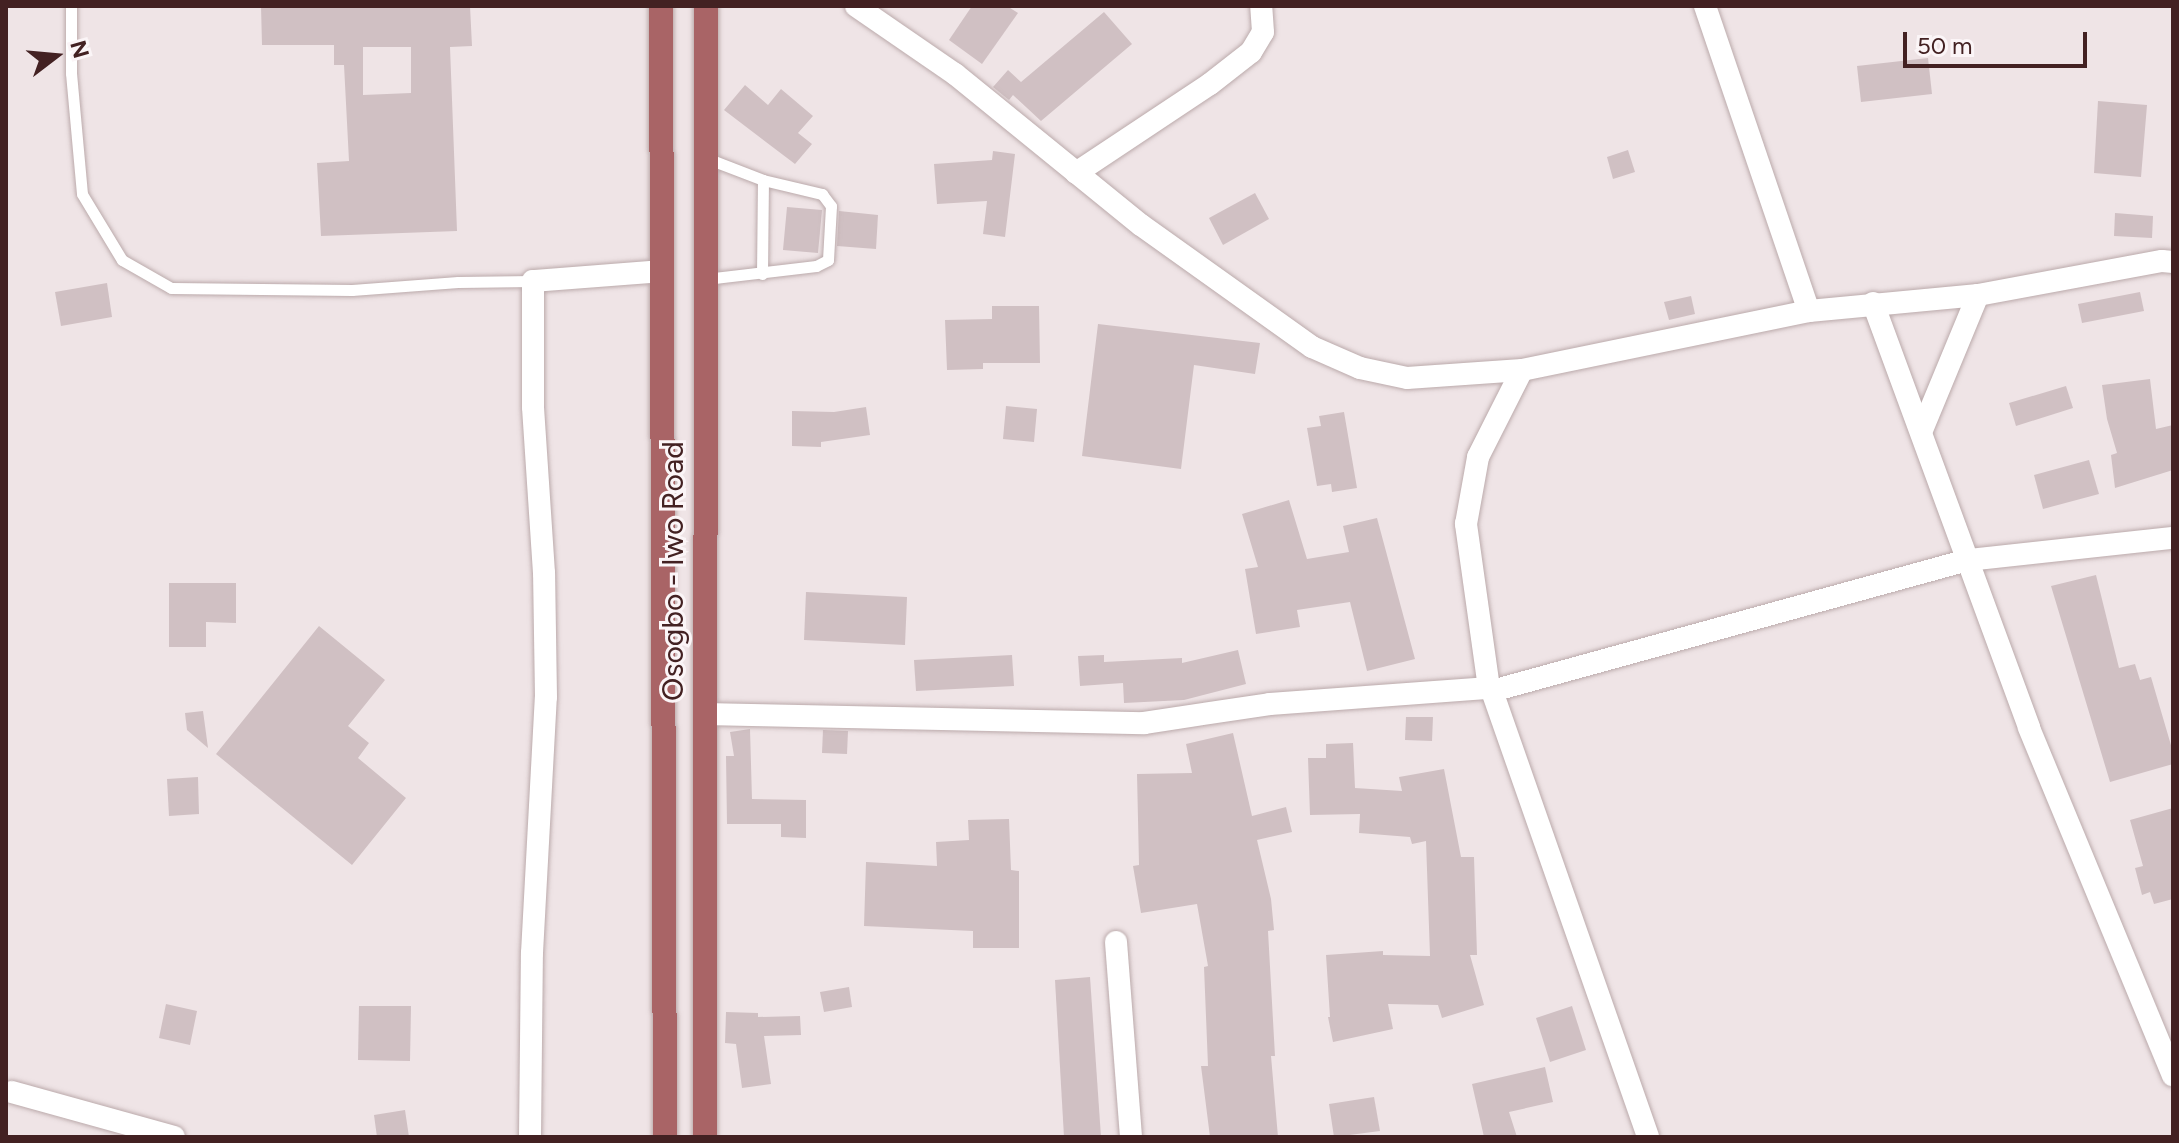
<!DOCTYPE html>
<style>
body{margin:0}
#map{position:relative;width:2179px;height:1143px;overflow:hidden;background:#efe4e6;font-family:Figtree,sans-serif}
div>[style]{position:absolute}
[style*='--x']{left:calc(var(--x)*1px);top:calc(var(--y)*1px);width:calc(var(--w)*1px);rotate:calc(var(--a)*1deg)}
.building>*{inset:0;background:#d0c0c3}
.roads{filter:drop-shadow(0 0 2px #bbaaab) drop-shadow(0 0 2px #bbaaab)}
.lane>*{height:11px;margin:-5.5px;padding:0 5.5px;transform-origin:5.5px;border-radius:5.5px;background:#fff}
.street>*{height:22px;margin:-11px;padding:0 11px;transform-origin:11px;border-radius:11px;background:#fff}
.primary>*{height:24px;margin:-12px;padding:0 12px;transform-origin:12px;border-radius:12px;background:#a96466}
span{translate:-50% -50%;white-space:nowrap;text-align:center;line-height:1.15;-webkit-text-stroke:6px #fbf5f7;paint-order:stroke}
.street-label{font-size:30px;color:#432122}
.frame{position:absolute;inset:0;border:8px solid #432122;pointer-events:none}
.north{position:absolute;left:16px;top:16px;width:80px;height:80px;-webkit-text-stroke:6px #fbf5f7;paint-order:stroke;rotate:74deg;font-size:22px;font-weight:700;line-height:32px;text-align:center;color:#432122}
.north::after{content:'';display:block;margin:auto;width:28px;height:36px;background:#432122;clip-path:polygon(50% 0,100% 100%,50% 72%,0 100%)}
.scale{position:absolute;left:1903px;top:32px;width:184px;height:36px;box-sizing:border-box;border:4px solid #432122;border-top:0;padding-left:10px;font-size:24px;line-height:28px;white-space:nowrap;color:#432122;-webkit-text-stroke:6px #fbf5f7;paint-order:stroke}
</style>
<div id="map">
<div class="building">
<i style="clip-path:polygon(evenodd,261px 6px,470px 6px,472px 46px,450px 47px,457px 231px,321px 236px,317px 163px,349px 161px,344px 65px,334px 65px,334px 45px,262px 45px,261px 6px,363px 47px,411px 47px,411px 93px,363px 95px,363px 47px)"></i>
<i style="clip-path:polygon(972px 6px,1007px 6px,1018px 13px,982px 64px,949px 40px)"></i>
<i style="clip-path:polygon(1104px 12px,1132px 44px,1041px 121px,1013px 95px,1009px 100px,993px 87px,1008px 70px,1021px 82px)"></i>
<i style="clip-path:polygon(1928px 58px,1932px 94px,1861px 102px,1857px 66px)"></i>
<i style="clip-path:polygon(745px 85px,768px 105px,781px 89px,813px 116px,798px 133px,812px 144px,795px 164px,724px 110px)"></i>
<i style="clip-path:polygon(2098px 101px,2147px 105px,2141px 177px,2094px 173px)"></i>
<i style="clip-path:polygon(1628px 150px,1635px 172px,1613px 179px,1607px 157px)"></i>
<i style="clip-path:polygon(993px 151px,1015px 154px,1005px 237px,983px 234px,987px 201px,937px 204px,934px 164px,992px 160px)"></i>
<i style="clip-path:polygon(1255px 193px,1269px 219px,1223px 245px,1209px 218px)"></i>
<i style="clip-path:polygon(787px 207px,822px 210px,818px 253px,783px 250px)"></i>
<i style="clip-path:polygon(839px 211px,878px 215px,876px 249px,837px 246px)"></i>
<i style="clip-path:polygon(2115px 213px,2153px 216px,2152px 238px,2114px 236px)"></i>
<i style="clip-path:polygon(107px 283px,112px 317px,61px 326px,55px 292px)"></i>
<i style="clip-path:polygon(2140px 292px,2144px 311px,2082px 323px,2078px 304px)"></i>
<i style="clip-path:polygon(1691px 296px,1695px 314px,1669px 320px,1664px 302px)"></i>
<i style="clip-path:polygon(992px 306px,1039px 306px,1040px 363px,983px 363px,983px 369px,947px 370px,945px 320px,992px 319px)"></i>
<i style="clip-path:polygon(1098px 324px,1260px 343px,1255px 374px,1194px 365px,1181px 469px,1082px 456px)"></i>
<i style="clip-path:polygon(2150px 379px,2156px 429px,2173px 425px,2173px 470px,2115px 488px,2111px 455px,2117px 453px,2107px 419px,2102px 385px)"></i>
<i style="clip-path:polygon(2066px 386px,2073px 408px,2016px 426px,2009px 403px)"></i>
<i style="clip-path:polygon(1006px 406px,1037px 409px,1034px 442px,1003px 439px)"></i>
<i style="clip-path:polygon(866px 407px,870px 435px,821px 442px,821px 447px,792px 446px,792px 411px,834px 412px)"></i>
<i style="clip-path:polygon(1344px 412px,1357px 488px,1332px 492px,1331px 484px,1317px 486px,1307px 428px,1321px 426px,1319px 416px)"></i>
<i style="clip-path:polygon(2089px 460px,2099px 494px,2043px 509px,2034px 475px)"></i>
<i style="clip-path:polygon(1289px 500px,1307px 559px,1349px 552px,1343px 526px,1377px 518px,1415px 659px,1367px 671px,1350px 602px,1297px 610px,1300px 627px,1256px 634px,1245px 569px,1258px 567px,1242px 514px)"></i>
<i style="clip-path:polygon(2096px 575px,2119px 668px,2135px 664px,2140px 680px,2151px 677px,2173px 752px,2173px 764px,2110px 782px,2051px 586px)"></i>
<i style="clip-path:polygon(169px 583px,236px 583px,236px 623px,206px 622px,206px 647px,169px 647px)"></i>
<i style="clip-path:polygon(806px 592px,907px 597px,905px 645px,804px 640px)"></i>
<i style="clip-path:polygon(319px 626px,385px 680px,348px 726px,369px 743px,358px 758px,406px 798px,352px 865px,216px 754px)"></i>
<i style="clip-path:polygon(1238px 650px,1246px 684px,1184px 700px,1124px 703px,1123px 683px,1080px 686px,1078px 656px,1104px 655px,1104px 662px,1182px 658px,1182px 663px)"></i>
<i style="clip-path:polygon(1012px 655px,1014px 686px,916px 691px,914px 660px)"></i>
<i style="clip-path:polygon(203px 711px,208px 748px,187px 730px,185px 713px)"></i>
<i style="clip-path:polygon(1406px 717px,1433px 717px,1432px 741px,1405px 740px)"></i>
<i style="clip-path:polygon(750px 729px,752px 799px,806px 800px,806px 838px,781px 837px,781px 824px,727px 824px,726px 756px,734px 756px,730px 732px)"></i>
<i style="clip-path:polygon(823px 730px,848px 731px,847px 754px,822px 753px)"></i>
<i style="clip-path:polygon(1233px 733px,1252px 816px,1286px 807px,1292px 832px,1257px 840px,1271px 899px,1274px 930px,1268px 931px,1275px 1056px,1271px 1056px,1278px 1137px,1210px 1137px,1201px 1066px,1208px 1066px,1204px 967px,1208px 966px,1197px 904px,1141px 913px,1133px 866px,1139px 865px,1137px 774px,1192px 773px,1186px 744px)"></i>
<i style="clip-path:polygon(1353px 743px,1355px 788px,1402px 791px,1399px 777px,1444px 769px,1461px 857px,1474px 857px,1477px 955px,1470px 955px,1484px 1005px,1442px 1018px,1438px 1005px,1388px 1004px,1393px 1029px,1333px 1042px,1328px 1017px,1330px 1017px,1326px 955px,1383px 951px,1383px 955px,1430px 956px,1426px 841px,1412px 844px,1410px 837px,1359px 833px,1360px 814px,1310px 815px,1308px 758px,1326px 758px,1326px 744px)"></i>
<i style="clip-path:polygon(198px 777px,199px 814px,169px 816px,167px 779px)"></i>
<i style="clip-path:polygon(2173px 808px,2173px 899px,2154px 904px,2150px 892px,2142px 895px,2135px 868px,2143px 866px,2130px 820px)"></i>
<i style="clip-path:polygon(1009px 819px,1011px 870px,1019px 871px,1019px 948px,973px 948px,973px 931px,864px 926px,866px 862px,937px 866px,936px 842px,969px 840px,968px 820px)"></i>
<i style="clip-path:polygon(1090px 977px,1101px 1137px,1064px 1137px,1055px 980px)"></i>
<i style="clip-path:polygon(849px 987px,852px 1007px,824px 1012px,820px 992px)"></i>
<i style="clip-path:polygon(166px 1004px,197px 1011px,190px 1045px,159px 1038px)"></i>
<i style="clip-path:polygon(359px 1006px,411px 1006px,410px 1061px,358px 1060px)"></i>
<i style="clip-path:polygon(1572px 1006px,1586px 1050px,1550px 1062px,1536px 1018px)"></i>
<i style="clip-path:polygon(726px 1012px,758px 1013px,758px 1017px,800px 1016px,801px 1035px,764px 1036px,771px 1084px,742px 1088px,736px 1044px,725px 1043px)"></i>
<i style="clip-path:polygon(1545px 1067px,1553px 1102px,1509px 1112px,1517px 1137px,1484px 1137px,1472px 1084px)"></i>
<i style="clip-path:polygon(1374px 1097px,1380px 1131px,1334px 1137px,1329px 1104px)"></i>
<i style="clip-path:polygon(405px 1110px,409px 1137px,377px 1137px,374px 1115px)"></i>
</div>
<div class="roads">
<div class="lane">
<i style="--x:71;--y:6;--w:67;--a:90"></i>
<i style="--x:71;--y:73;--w:121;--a:84.8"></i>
<i style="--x:82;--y:194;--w:77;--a:58.8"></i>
<i style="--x:122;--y:260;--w:56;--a:29.7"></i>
<i style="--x:171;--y:288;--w:181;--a:0.6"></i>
<i style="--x:352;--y:290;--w:106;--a:-4.3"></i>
<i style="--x:458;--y:282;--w:75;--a:-0.8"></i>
<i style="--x:706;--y:158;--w:61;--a:21.1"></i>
<i style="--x:763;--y:180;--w:61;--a:13.3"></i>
<i style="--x:822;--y:194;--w:15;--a:53"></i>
<i style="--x:831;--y:206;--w:54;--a:93.2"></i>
<i style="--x:828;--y:260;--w:13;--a:153"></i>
<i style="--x:816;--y:266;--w:111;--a:173.3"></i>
<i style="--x:762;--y:274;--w:94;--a:-89.4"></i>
</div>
<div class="street">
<i style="--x:856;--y:6;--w:120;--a:34.5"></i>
<i style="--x:955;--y:74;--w:240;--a:39.1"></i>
<i style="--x:1141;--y:225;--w:210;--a:35.5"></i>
<i style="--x:1312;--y:347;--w:52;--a:23.6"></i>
<i style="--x:1360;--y:368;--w:48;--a:12"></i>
<i style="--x:1407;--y:378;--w:115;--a:-4"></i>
<i style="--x:1522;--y:370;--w:293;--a:-11.6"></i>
<i style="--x:1809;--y:311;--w:170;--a:-5.4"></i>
<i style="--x:1978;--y:295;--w:187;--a:-10.5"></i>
<i style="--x:2162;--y:261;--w:11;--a:5"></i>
<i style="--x:1705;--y:6;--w:322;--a:71.2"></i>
<i style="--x:1076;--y:173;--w:161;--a:-33.6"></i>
<i style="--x:1210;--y:84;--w:52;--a:-38"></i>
<i style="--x:1251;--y:52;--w:23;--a:-59"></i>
<i style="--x:1263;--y:32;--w:26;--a:-94"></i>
<i style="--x:1873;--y:303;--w:453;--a:69.8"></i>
<i style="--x:2029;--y:728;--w:376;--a:67.5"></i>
<i style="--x:1922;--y:430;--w:146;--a:-67.5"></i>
<i style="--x:1489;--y:688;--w:166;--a:-98"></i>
<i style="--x:1466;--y:524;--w:68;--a:-79.8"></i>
<i style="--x:1478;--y:457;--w:97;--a:-63.2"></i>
<i style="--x:1492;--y:691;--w:472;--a:70.7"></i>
<i style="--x:704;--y:714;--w:440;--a:1.2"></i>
<i style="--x:1144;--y:723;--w:127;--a:-8.6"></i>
<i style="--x:1270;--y:704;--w:220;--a:-4.2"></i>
<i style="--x:1489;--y:688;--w:4;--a:45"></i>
<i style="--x:1492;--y:691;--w:495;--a:-15.4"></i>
<i style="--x:1969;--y:560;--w:205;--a:-6.2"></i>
<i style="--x:1116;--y:942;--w:196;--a:85.6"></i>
<i style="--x:12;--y:1092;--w:168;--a:15.5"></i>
<i style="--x:530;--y:1137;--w:184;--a:-89.4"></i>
<i style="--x:532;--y:953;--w:256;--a:-86.9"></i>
<i style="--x:546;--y:697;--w:124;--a:-90.9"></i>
<i style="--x:544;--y:573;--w:166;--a:-93.8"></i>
<i style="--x:533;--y:407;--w:126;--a:-90"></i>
<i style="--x:533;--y:281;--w:129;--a:-4.4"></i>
</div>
<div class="primary">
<i style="--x:661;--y:6;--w:1131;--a:89.8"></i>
<i style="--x:705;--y:1137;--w:1131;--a:-89.95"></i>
</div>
</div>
<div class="street-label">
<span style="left:673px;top:571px;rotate:-90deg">Osogbo - Iwo Road</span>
</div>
<div class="frame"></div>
<div class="north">N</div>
<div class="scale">50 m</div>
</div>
